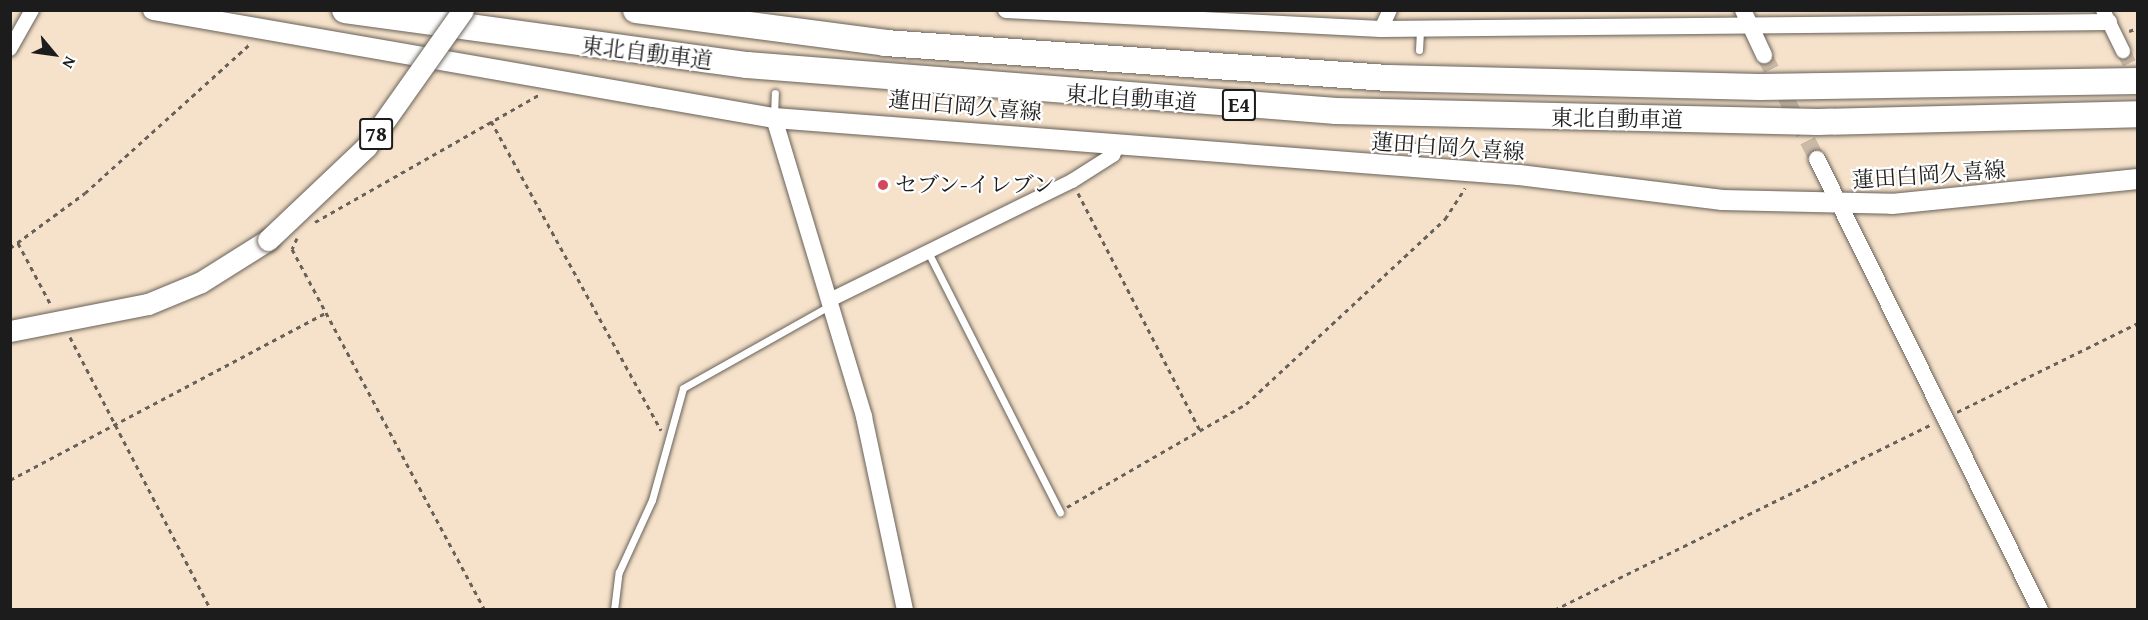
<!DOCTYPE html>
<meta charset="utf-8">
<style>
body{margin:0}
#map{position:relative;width:2148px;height:620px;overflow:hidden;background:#f6e2ca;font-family:"Gentium Book Plus","Noto Serif JP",serif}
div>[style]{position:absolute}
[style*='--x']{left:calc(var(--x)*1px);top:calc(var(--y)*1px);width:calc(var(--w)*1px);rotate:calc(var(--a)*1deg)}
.minor-tunnel>*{height:14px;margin-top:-7px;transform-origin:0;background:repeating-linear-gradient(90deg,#cabaa7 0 14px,transparent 0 21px)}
.tertiary-tunnel>*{height:16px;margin-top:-8px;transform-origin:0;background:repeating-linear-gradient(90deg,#cabaa7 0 16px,transparent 0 24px)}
.path>*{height:3px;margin-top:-1.5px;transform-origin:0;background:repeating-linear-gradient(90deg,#686159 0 4.5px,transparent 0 9px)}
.roads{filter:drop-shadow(0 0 2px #686159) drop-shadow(0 0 2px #686159)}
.service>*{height:7px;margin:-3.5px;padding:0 3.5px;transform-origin:3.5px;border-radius:3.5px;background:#fff}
.minor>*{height:14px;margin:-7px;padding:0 7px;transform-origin:7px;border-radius:7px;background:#fff}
.tertiary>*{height:16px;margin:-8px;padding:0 8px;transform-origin:8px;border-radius:8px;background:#fff}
.secondary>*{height:20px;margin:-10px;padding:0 10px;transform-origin:10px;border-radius:10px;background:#fff}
.primary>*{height:21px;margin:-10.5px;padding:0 10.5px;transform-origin:10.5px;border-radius:10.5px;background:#fff}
.motorway>*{height:26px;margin:-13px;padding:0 13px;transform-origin:13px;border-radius:13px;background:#fff}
.bridges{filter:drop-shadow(0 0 2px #686159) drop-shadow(0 0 2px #686159)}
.primary-bridge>*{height:21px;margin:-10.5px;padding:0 10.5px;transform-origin:10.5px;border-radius:10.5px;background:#fff}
.dots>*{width:16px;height:16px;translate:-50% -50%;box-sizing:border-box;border:3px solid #fff;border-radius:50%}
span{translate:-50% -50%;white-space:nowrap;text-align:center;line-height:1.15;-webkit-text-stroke:4.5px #fff;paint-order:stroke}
.shield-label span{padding:2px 4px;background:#fff;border:2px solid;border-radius:4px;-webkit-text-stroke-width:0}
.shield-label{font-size:21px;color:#1c1c1c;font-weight:700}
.street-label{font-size:22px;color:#1c1c1c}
.poi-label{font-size:22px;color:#1c1c1c}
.left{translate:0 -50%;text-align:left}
.frame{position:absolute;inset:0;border:12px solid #1c1c1c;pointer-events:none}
.north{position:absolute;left:24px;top:24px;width:60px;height:60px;-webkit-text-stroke:4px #fff;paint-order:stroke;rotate:119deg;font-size:16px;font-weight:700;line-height:24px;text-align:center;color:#1c1c1c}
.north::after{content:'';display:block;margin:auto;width:21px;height:27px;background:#1c1c1c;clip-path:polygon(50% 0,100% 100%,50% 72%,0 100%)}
</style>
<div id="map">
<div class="minor-tunnel">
<i style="--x:2123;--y:51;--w:33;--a:63"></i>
</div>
<div class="tertiary-tunnel">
<i style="--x:1764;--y:55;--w:117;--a:63"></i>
</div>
<div class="path">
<i style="--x:2129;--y:31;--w:9;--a:-18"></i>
<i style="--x:491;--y:121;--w:353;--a:61.2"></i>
<i style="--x:1078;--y:193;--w:267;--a:62.8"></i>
<i style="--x:315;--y:222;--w:257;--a:-29.6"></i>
<i style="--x:297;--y:238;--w:12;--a:114"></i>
<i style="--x:292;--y:249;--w:409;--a:61.9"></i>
<i style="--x:18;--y:243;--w:70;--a:62"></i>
<i style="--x:10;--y:248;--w:93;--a:-36.3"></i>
<i style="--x:85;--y:193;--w:224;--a:-42.1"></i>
<i style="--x:70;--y:337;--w:307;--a:62.7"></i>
<i style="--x:1957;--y:412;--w:202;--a:-26.2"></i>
<i style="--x:10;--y:480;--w:357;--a:-27.9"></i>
<i style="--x:1067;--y:507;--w:207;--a:-29.9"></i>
<i style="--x:1246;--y:404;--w:272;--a:-42.9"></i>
<i style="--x:1445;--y:219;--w:37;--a:-57"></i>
<i style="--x:1554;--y:610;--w:421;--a:-26.2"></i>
</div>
<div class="roads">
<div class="service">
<i style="--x:1419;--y:50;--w:21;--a:-87"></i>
<i style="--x:774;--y:117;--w:24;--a:-88"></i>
<i style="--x:1414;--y:165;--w:18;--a:-87"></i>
<i style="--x:928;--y:252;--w:292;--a:63.1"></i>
<i style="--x:614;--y:610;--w:38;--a:-83"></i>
<i style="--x:619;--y:572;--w:79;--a:-65.4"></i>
<i style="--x:652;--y:500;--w:116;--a:-74.5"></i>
<i style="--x:683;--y:388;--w:167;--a:-29.3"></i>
</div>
<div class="minor">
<i style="--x:2103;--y:10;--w:46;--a:64"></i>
<i style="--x:1381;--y:29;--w:21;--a:-65"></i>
<i style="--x:10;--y:49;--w:45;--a:-60.6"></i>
<i style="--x:830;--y:300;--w:270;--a:-26.2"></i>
<i style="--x:1072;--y:181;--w:49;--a:-32.4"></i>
<i style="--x:1113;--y:155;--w:12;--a:-66"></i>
</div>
<div class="tertiary">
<i style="--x:1006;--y:10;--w:375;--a:2.9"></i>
<i style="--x:1381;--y:29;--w:728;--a:-0.55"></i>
<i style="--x:1743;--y:10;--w:50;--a:65"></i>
<i style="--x:774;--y:118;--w:312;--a:73.2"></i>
<i style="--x:864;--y:417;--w:197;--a:78"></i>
<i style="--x:1817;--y:159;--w:503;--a:63.69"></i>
</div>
<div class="secondary">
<i style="--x:153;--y:10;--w:630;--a:9.87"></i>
<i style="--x:774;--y:118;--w:747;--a:4.38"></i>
<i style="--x:1519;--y:175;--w:205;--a:7"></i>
<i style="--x:1722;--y:200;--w:170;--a:1.3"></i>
<i style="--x:1892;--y:204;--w:247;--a:-5.8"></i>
</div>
<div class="primary">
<i style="--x:10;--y:331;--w:141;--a:-11.1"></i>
<i style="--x:148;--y:304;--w:57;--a:-22.5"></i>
<i style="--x:201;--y:282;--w:79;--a:-32.1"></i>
</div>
<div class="motorway">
<i style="--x:345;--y:10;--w:406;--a:7.8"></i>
<i style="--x:747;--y:65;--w:591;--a:4.47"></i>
<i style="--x:1336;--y:111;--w:482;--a:1.3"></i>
<i style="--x:1818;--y:122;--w:320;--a:-1.4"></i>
<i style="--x:636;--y:10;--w:251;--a:7.5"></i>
<i style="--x:885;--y:43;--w:504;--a:3.98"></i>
<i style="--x:1388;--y:78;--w:372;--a:1.4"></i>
<i style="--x:1760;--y:87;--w:378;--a:-0.9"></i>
</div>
</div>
<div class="bridges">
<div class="primary-bridge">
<i style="--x:268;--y:240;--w:135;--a:-43.5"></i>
<i style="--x:366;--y:147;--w:168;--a:-54.7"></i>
</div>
</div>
<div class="dots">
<i style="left:883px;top:185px;background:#d1495b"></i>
</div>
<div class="shield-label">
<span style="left:1239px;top:105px">E4</span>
<span style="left:376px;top:134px">78</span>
</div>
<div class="street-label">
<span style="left:647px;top:53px;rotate:7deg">東北自動車道</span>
<span style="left:1131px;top:98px;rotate:4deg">東北自動車道</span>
<span style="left:965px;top:106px;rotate:5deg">蓮田白岡久喜線</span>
<span style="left:1617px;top:119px;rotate:1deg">東北自動車道</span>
<span style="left:1448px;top:147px;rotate:4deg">蓮田白岡久喜線</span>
<span style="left:1929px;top:175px;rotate:-4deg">蓮田白岡久喜線</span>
</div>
<div class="poi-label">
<span class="left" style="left:895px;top:185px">セブン-イレブン</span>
</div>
<div class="frame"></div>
<div class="north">N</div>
</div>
